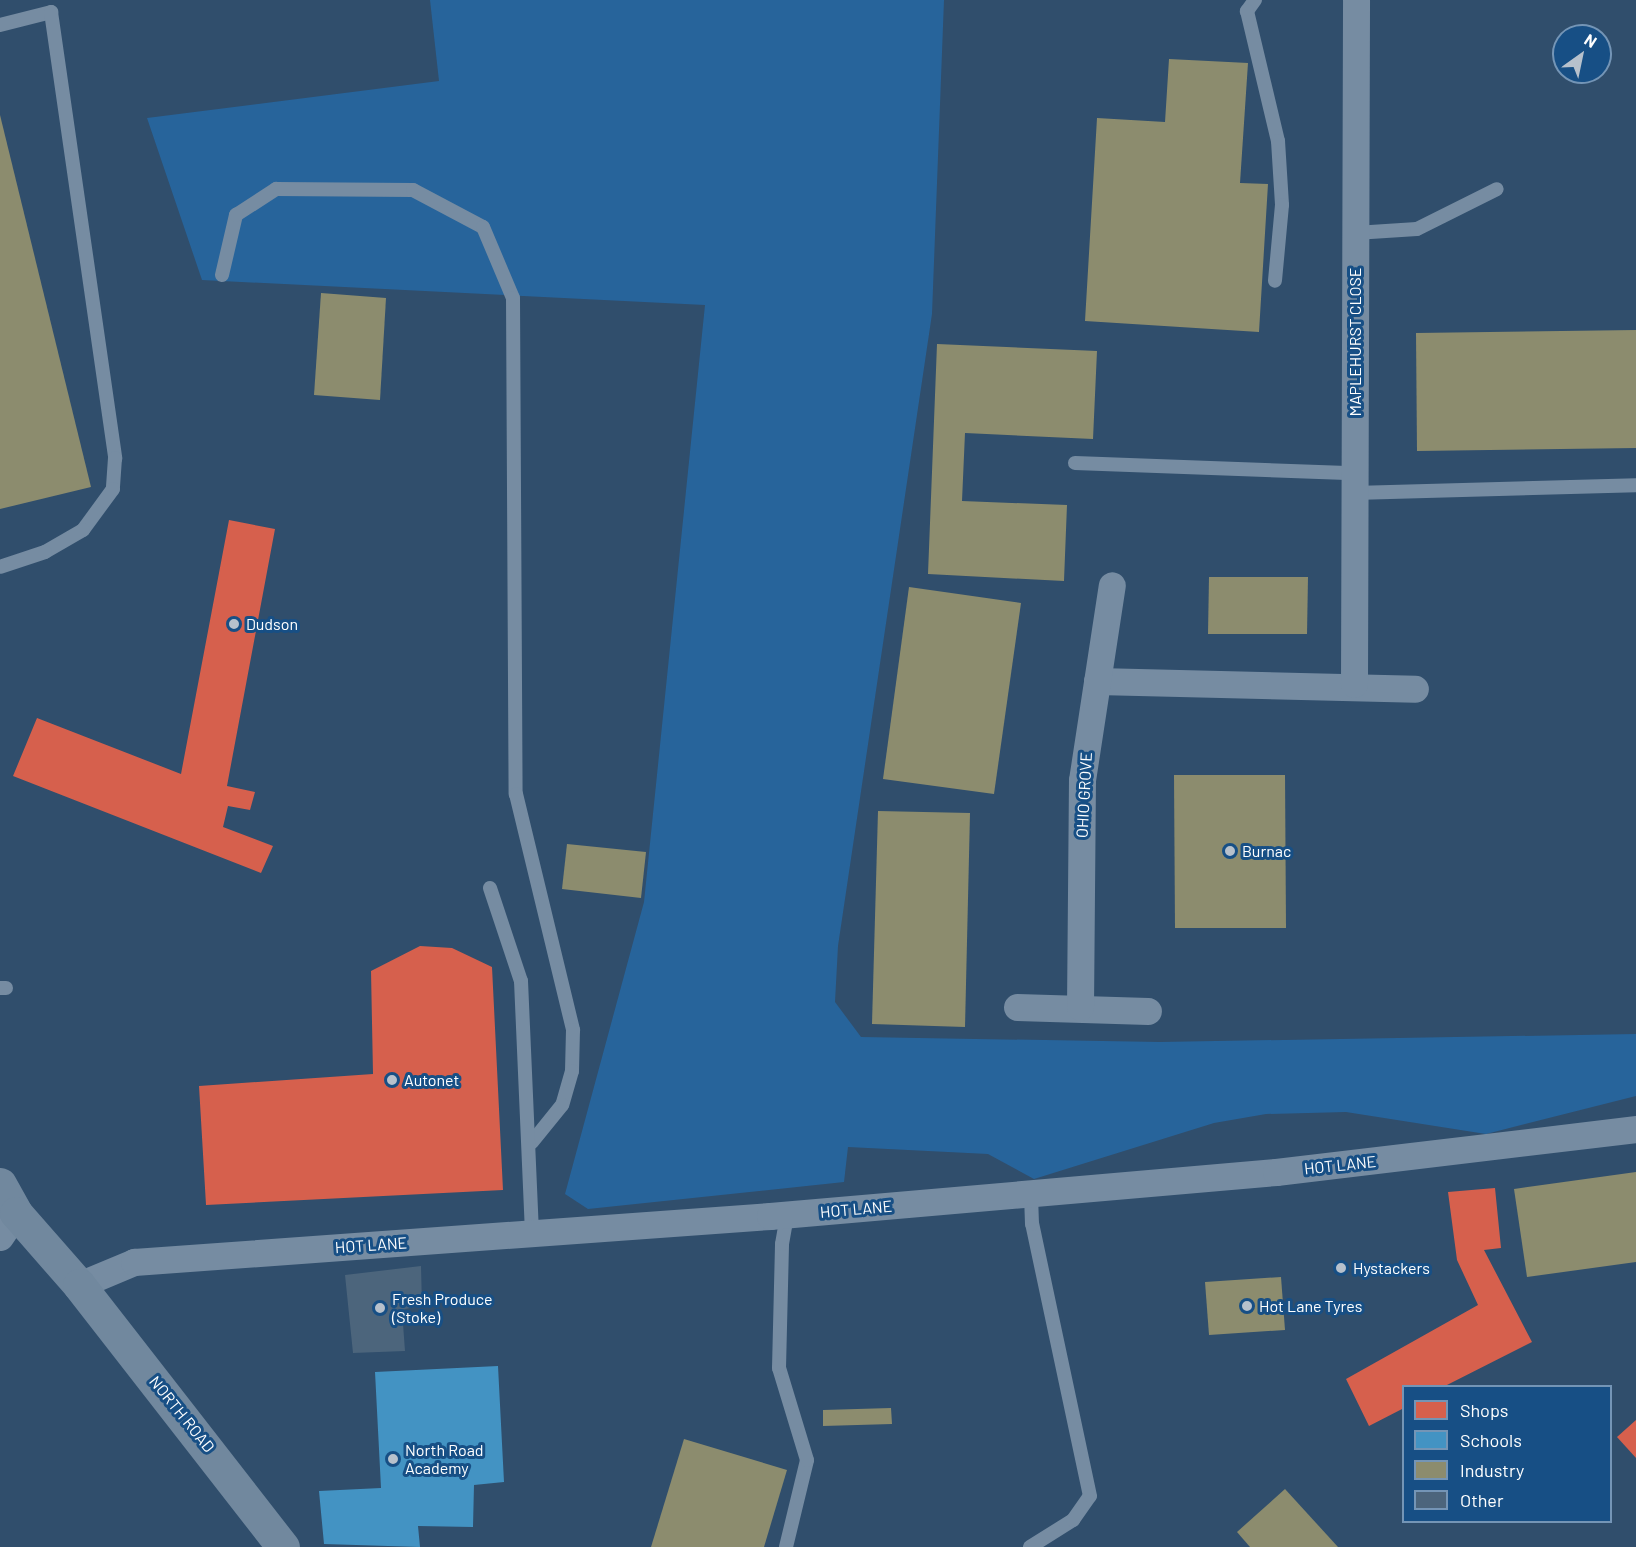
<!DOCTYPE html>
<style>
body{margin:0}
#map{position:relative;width:1636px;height:1547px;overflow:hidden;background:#304e6c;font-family:Barlow,sans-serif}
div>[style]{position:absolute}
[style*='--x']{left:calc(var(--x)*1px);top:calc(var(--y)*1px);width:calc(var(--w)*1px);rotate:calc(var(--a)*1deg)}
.green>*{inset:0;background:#27649b}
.shops>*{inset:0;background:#d6604d}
.schools>*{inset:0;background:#4393c3}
.industry>*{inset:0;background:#8c8c6e}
.building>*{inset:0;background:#4c657c}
.lane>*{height:14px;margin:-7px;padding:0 7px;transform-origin:7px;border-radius:7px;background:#768ca2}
.street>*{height:27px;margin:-13.5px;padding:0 13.5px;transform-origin:13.5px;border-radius:13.5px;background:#768ca2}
.secondary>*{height:33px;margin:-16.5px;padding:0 16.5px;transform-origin:16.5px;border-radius:16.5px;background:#71889e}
.dots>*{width:16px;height:16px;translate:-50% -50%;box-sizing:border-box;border:3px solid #174f85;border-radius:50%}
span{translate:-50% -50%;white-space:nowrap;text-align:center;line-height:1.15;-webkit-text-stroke:6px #174f85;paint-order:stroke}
.street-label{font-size:16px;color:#fff}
.poi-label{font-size:16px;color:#fff}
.left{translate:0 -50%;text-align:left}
.legend{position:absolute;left:1402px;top:1385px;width:210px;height:138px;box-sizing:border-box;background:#174f85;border:2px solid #7495b6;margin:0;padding:8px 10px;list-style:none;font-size:18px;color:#fff}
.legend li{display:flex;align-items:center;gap:12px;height:30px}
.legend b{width:30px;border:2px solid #7495b6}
.north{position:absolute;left:1552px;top:24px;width:60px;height:60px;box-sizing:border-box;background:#174f85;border:2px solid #7495b6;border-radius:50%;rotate:33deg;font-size:16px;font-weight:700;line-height:24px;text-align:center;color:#fff}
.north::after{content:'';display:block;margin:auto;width:21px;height:27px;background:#b7c1cc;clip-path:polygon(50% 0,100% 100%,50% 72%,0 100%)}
</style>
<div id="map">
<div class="green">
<i style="clip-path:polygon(430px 0,944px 0,932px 314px,838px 946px,835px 1002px,861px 1037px,1160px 1042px,1636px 1034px,1636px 1096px,1486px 1134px,1346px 1112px,1266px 1114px,1214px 1123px,1034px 1179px,988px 1154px,848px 1147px,844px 1182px,588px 1209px,565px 1194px,644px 902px,705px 305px,202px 280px,147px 118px,439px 81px)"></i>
</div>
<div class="shops">
<i style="clip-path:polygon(229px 520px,275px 529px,227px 786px,255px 792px,250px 810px,228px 806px,223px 827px,273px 846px,261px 873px,13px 776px,37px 718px,181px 774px)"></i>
<i style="clip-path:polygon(420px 946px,452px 948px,492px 967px,503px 1190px,206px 1205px,199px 1086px,373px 1074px,371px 971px)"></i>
<i style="clip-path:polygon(1495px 1188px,1501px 1248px,1484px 1250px,1532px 1342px,1445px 1386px,1404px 1386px,1404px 1408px,1369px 1426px,1346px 1379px,1478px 1305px,1457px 1260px,1448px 1192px)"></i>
<i style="clip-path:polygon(1636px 1420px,1636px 1458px,1617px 1437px)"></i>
</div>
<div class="schools">
<i style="clip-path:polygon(498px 1366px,504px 1482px,474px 1485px,473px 1527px,418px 1526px,420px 1547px,324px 1544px,319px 1491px,381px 1488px,375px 1372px)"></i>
</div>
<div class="industry">
<i style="clip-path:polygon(1169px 59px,1248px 63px,1240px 183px,1268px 184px,1259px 332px,1085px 321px,1097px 118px,1165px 122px)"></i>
<i style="clip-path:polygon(0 115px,91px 487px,0 509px)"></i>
<i style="clip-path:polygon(321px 293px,386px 298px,380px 400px,314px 395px)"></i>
<i style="clip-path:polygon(1636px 330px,1636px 448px,1417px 451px,1416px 333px)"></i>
<i style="clip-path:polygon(937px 344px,1097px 351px,1093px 439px,965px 433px,962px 501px,1067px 505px,1064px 581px,928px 574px)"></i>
<i style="clip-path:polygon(1209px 577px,1308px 577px,1307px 634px,1208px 634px)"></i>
<i style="clip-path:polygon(909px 587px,1021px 603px,994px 794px,883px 779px)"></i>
<i style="clip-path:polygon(1174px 775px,1285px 775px,1286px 928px,1175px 928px)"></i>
<i style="clip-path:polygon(878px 811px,970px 813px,965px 1027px,872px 1024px)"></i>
<i style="clip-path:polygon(567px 844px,646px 852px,641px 898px,562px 889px)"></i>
<i style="clip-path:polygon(1636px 1172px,1636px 1262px,1527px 1277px,1514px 1189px)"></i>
<i style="clip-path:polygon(1281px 1277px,1285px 1330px,1209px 1335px,1205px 1282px)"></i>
<i style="clip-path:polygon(891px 1408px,892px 1424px,823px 1426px,823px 1410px)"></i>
<i style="clip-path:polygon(684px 1439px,787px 1470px,764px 1547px,651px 1547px)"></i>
<i style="clip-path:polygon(1285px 1489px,1338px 1547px,1250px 1547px,1237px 1532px)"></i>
</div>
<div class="building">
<i style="clip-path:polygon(421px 1266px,422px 1305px,402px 1310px,405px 1351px,353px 1353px,345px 1275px)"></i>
</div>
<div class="lane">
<i style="--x:1255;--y:0;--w:14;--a:126"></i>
<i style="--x:1247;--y:11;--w:134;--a:76.6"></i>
<i style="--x:1278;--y:141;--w:64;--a:86.4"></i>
<i style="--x:1282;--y:205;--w:76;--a:95.3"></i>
<i style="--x:0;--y:25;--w:53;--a:-14.3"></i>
<i style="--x:51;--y:12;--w:451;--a:81.8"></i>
<i style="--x:115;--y:458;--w:31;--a:94"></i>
<i style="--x:113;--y:489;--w:51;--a:126.2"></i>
<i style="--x:83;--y:530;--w:44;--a:149.9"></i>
<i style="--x:45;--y:552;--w:47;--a:161.6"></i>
<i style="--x:1355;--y:233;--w:62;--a:-3.7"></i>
<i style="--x:1417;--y:229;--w:89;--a:-26.6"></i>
<i style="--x:222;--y:275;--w:62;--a:-76.9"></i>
<i style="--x:236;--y:215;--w:48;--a:-33"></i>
<i style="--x:276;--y:189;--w:137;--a:0.4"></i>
<i style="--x:413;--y:190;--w:79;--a:27.9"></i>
<i style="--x:483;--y:227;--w:77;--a:67.1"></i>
<i style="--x:513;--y:298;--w:496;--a:89.7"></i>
<i style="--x:516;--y:794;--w:243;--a:76.4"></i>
<i style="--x:573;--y:1030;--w:41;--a:91.4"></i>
<i style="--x:572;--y:1071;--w:35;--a:106"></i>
<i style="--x:562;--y:1105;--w:48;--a:129"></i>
<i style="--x:1075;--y:463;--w:279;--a:2.1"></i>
<i style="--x:1354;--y:493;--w:282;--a:-1.6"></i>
<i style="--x:490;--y:888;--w:98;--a:71.6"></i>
<i style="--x:521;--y:981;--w:252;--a:87.5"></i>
<i style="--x:0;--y:988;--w:6;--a:0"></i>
<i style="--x:786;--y:1547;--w:89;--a:-76.4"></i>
<i style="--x:807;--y:1460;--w:96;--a:-106.9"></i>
<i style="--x:779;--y:1368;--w:124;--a:-88.6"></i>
<i style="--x:782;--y:1244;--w:29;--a:-80"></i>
<i style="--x:1030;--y:1547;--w:51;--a:-32.1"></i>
<i style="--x:1073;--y:1520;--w:29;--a:-55"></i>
<i style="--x:1090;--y:1496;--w:278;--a:-102"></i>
<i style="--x:1032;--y:1224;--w:31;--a:-92"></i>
</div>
<div class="street">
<i style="--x:1097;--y:681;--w:318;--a:1.4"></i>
<i style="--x:1354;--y:684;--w:684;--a:-89.83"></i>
<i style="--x:1017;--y:1007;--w:131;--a:1.7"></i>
<i style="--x:1080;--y:1007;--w:227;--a:-89.5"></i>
<i style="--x:1082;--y:780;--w:197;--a:-81.3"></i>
<i style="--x:0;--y:1237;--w:29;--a:-56"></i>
<i style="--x:79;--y:1285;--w:60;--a:-22.7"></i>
<i style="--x:134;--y:1262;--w:638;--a:-4.14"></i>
<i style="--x:770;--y:1216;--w:508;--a:-4.97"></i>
<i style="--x:1276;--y:1172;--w:363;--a:-6.8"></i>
</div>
<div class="secondary">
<i style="--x:0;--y:1184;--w:33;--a:61"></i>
<i style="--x:16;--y:1213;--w:96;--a:48.8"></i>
<i style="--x:79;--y:1285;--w:332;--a:52.1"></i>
</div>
<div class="dots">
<i style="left:234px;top:624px;background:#b7c1cc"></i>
<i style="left:1230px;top:851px;background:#b7c1cc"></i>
<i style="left:392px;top:1080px;background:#b7c1cc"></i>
<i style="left:1341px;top:1268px;background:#b7c1cc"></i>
<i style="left:1247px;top:1306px;background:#b7c1cc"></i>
<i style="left:380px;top:1308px;background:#b7c1cc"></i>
<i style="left:393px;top:1459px;background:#b7c1cc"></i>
</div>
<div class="street-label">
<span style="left:1355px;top:342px;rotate:-90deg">MAPLEHURST CLOSE</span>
<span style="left:1084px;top:795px;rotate:-87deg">OHIO GROVE</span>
<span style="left:1340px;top:1165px;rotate:-6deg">HOT LANE</span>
<span style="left:856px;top:1209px;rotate:-5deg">HOT LANE</span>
<span style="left:371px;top:1245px;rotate:-4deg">HOT LANE</span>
<span style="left:182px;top:1414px;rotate:51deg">NORTH ROAD</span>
</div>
<div class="poi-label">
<span class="left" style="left:246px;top:624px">Dudson</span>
<span class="left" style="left:1242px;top:851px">Burnac</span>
<span class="left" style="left:404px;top:1080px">Autonet</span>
<span class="left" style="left:1353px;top:1268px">Hystackers</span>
<span class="left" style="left:392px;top:1308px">Fresh Produce<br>(Stoke)</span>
<span class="left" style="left:1259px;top:1306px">Hot Lane Tyres</span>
<span class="left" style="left:405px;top:1459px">North Road<br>Academy</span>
</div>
<ul class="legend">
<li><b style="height:16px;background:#d6604d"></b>Shops</li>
<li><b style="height:16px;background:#4393c3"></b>Schools</li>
<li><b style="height:16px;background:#8c8c6e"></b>Industry</li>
<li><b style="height:16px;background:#4c657c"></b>Other</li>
</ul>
<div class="north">N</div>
</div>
